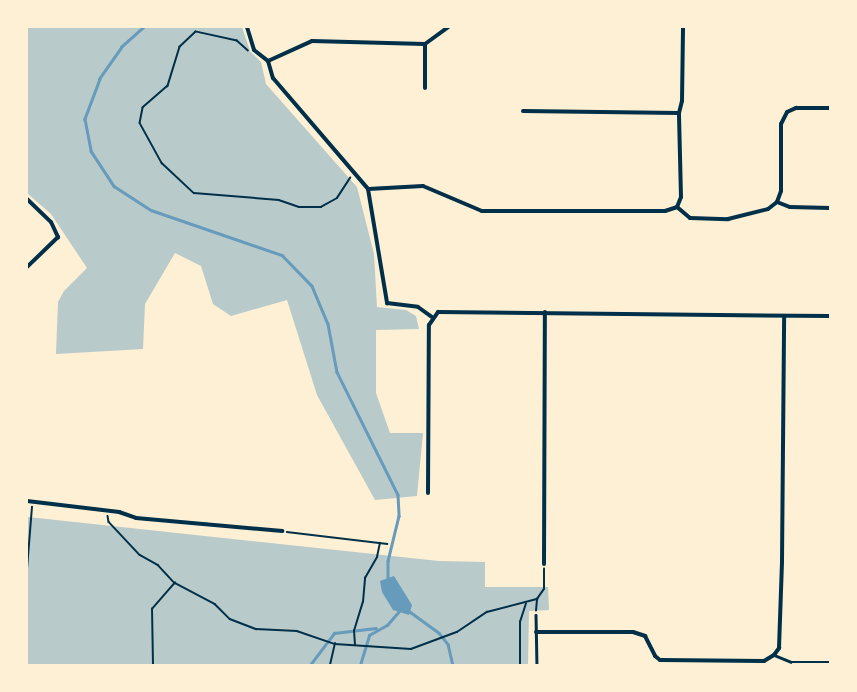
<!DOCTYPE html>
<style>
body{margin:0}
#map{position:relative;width:857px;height:692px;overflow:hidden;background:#fdf0d5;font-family:"Playfair Display",serif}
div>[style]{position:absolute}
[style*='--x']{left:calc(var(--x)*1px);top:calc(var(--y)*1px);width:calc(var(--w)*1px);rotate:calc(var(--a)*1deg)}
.green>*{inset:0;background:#b9caca}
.water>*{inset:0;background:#669bbc}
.stream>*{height:2.5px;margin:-1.25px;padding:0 1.25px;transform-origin:1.25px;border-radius:1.25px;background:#669bbc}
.path>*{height:1.5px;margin:-0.75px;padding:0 0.75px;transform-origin:0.75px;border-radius:0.75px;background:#003049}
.service>*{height:2.5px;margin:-1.25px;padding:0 1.25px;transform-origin:1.25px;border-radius:1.25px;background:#003049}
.minor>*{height:4px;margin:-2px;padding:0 2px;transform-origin:2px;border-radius:2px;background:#003049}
span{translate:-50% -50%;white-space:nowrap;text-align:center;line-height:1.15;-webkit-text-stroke:4px #fdf0d5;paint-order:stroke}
.frame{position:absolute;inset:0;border:28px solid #fdf0d5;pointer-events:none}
</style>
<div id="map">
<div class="green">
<i style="clip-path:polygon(27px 27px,242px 27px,250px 51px,261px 62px,266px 84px,357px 187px,374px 254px,377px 307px,406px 310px,416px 316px,419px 329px,376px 330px,376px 393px,390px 433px,423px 433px,417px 496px,375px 500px,317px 395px,287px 300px,231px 316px,213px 304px,201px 266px,175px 253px,145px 304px,143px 349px,56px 354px,58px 302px,64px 291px,87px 268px,51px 214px,27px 193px)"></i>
<i style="clip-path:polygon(28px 517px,439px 561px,485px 562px,485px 587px,548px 587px,549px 610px,529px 611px,528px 665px,27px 665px)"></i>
</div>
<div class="water">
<i style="clip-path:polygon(394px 576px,412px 605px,409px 615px,393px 610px,382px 592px,380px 581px)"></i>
</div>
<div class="stream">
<i style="--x:144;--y:27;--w:30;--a:138"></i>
<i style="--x:122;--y:47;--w:39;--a:125"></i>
<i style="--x:100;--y:79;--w:43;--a:110.6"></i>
<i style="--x:85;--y:119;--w:33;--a:79"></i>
<i style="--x:91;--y:151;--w:42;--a:56.7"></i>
<i style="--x:114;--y:186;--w:44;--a:33"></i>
<i style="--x:151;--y:210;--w:139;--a:19"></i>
<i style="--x:282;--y:255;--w:43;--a:45.9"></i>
<i style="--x:312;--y:286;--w:41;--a:67.2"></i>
<i style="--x:328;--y:324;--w:49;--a:79.4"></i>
<i style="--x:337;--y:372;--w:137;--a:63.6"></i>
<i style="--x:398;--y:495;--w:21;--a:87"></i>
<i style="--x:399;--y:516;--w:46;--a:103.7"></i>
<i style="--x:388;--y:561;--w:19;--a:90"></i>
<i style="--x:409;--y:611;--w:37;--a:36"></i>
<i style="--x:439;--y:633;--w:14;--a:51"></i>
<i style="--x:448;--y:644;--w:22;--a:77"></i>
<i style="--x:310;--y:665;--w:40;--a:-53"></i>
<i style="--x:334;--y:633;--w:42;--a:-6.8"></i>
<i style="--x:360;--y:665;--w:31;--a:-73"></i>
<i style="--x:369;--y:635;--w:21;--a:-29"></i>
<i style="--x:387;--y:625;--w:18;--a:-49"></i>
</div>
<div class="path">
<i style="--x:248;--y:51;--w:15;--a:-138"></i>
<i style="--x:237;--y:41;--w:42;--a:-167.6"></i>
<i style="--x:196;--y:32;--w:22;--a:137"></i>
<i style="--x:180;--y:47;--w:41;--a:107.1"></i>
<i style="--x:168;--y:86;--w:33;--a:139"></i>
<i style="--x:143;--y:108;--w:15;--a:101"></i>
<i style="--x:140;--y:123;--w:46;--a:61.2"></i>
<i style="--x:162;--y:163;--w:44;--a:43.2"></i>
<i style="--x:194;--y:193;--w:85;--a:4.7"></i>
<i style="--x:279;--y:200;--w:21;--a:19"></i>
<i style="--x:299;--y:207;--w:22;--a:0"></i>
<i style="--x:321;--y:207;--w:18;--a:-29"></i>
<i style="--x:337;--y:198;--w:24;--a:-57"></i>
<i style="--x:108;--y:516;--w:6;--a:81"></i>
<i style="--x:109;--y:522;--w:45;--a:46.8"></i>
<i style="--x:140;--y:555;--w:21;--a:29"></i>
<i style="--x:158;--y:565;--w:25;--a:47"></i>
<i style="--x:175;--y:583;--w:45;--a:27.7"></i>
<i style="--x:215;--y:604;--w:21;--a:45"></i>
<i style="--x:230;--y:619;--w:28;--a:21"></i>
<i style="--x:256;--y:629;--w:41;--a:2.8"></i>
<i style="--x:297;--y:631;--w:40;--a:18.9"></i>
<i style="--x:335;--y:644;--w:76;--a:3.8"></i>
<i style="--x:411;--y:649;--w:49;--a:-20.3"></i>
<i style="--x:457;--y:632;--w:36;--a:-34"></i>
<i style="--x:487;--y:612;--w:52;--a:-14.6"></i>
<i style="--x:287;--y:532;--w:101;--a:6.8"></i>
<i style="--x:27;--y:569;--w:62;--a:-85.4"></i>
<i style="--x:536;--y:611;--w:12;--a:-85"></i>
<i style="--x:537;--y:599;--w:12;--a:-55"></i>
<i style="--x:544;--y:589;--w:20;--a:-90"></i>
<i style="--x:355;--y:645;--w:14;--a:-94"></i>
<i style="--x:354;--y:631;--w:30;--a:-73"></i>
<i style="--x:363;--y:602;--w:24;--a:-85"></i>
<i style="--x:365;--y:578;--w:24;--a:-60"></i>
<i style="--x:377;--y:557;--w:14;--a:-78"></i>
<i style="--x:153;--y:665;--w:56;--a:-91"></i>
<i style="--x:152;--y:609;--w:35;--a:-49"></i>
<i style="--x:330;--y:665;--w:22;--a:-77"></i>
<i style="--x:520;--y:665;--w:43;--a:-90"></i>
<i style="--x:520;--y:622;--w:19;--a:-72"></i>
</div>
<div class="service">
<i style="--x:536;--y:615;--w:50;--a:88.9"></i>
<i style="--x:774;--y:655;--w:18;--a:22"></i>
<i style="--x:791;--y:662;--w:38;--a:0"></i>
</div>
<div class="minor">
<i style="--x:247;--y:27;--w:24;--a:73"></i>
<i style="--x:254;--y:50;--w:18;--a:38"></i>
<i style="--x:268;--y:61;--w:18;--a:74"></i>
<i style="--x:273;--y:78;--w:146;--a:49.4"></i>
<i style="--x:368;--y:189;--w:116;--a:80.5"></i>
<i style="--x:387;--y:303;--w:31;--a:7"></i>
<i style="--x:418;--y:307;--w:17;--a:36"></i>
<i style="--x:425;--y:44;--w:44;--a:90"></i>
<i style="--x:268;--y:61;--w:48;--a:-24.4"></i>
<i style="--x:312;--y:41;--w:113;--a:1.5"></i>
<i style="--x:425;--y:44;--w:29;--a:-36"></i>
<i style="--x:523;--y:111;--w:156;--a:0.7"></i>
<i style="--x:368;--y:189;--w:55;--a:-3.1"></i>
<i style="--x:423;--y:186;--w:64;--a:23"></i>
<i style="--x:482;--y:211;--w:183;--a:0"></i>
<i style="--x:665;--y:211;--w:13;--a:-18"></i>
<i style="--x:677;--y:207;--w:17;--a:40"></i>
<i style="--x:690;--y:218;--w:38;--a:2"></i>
<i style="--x:728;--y:219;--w:41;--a:-14"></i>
<i style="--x:768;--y:209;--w:11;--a:-38"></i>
<i style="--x:777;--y:202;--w:12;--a:-70"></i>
<i style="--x:781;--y:191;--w:67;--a:-90"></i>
<i style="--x:781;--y:124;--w:13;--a:-63"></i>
<i style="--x:787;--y:112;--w:10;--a:-24"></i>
<i style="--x:796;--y:108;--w:34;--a:0"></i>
<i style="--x:27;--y:199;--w:33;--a:44"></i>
<i style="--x:51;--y:222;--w:17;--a:65"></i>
<i style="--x:58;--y:237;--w:43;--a:135.9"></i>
<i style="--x:777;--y:202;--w:14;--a:21"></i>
<i style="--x:790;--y:207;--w:40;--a:1.4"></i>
<i style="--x:677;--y:207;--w:11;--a:-68"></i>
<i style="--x:681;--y:197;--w:84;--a:-91.4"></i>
<i style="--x:679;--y:113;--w:12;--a:-76"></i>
<i style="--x:682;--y:101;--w:74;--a:-89.2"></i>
<i style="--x:428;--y:493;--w:168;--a:-89.7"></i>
<i style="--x:429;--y:325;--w:16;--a:-55"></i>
<i style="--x:438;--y:312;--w:392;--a:0.6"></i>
<i style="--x:27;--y:501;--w:93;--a:6.8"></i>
<i style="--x:119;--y:512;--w:18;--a:19"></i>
<i style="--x:136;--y:518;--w:147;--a:5.1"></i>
<i style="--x:544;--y:564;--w:252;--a:-89.8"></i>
<i style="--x:536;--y:632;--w:97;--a:0"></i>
<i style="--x:633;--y:632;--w:13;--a:18"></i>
<i style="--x:645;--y:636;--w:22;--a:63"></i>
<i style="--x:655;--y:656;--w:6;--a:39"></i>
<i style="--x:660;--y:660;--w:104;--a:0.6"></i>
<i style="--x:764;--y:661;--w:12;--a:-31"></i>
<i style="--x:774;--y:655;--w:9;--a:-54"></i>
<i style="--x:779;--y:648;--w:87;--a:-88"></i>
<i style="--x:782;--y:561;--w:245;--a:-89.5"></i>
</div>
<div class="frame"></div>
</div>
